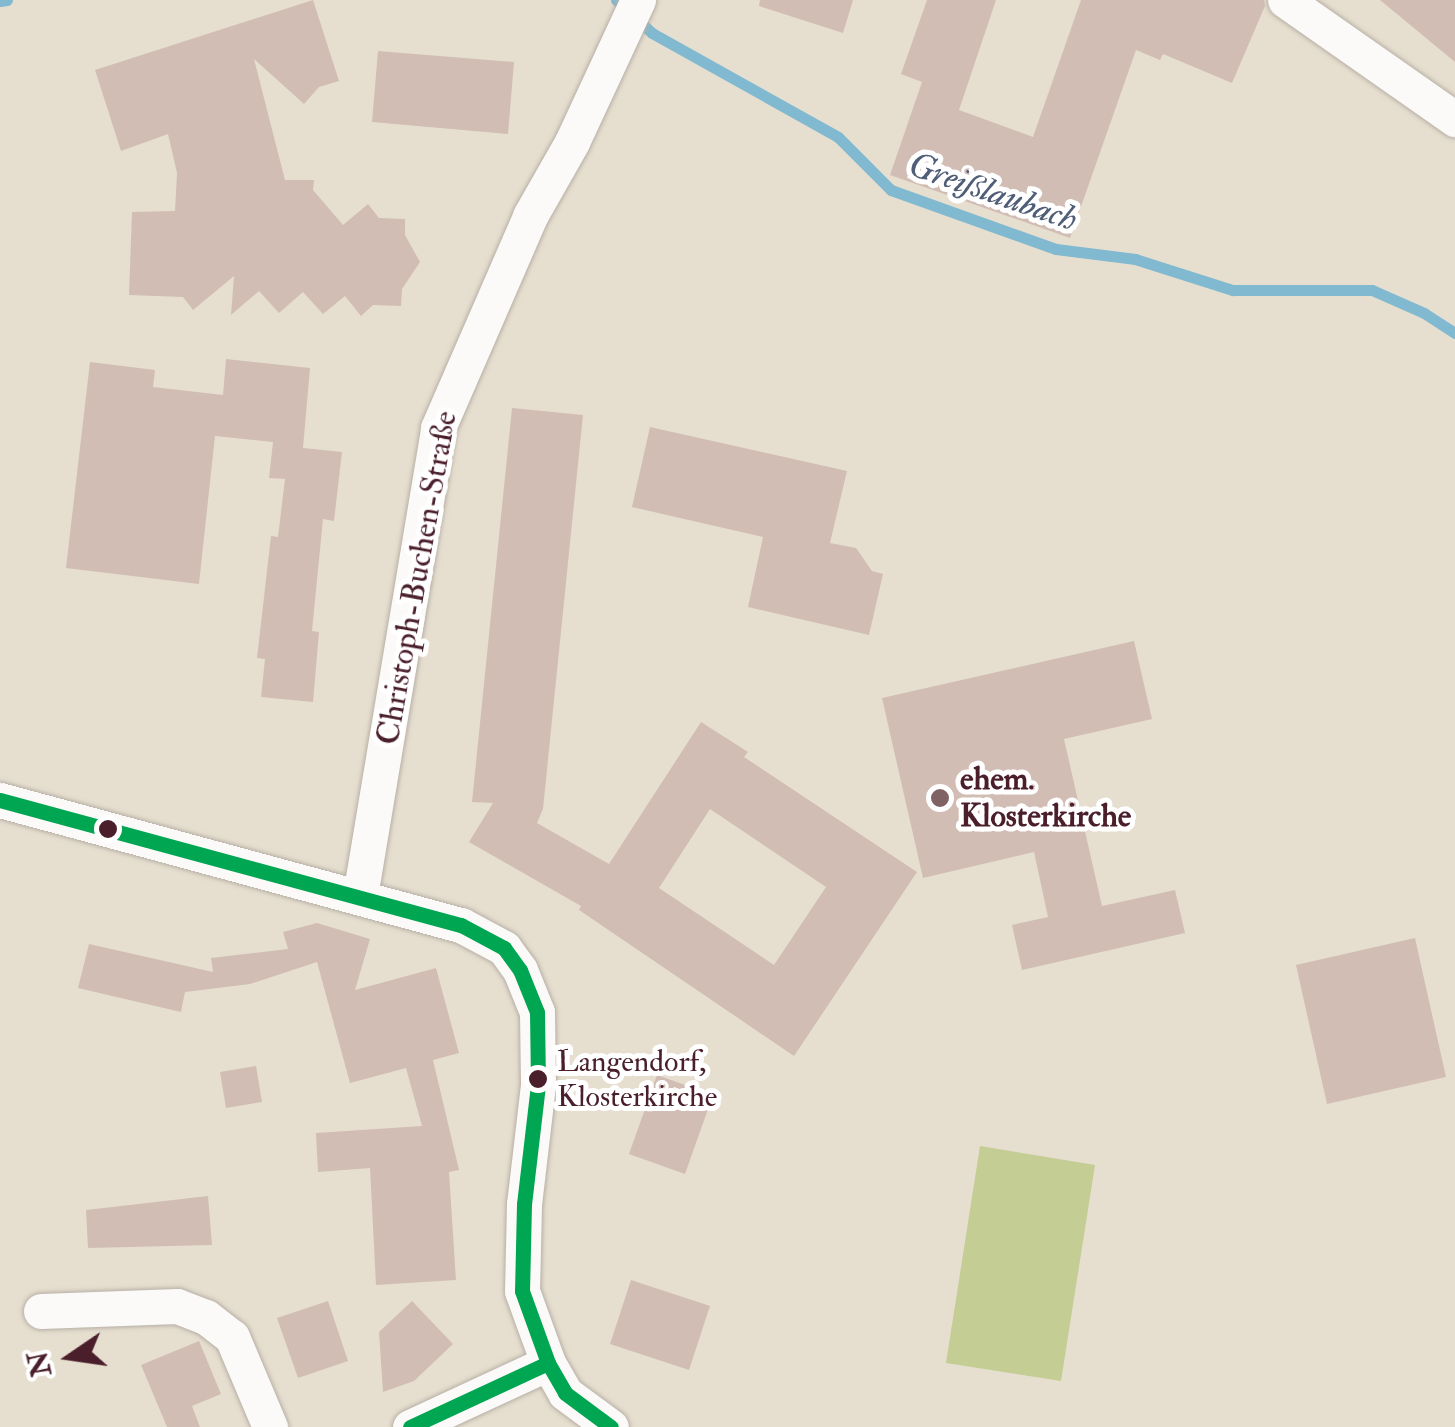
<!DOCTYPE html>
<meta charset="utf-8">
<style>
body{margin:0}
#map{position:relative;width:1455px;height:1427px;overflow:hidden;background:#e6dfcf;font-family:"IM FELL Double Pica",serif}
div>[style]{position:absolute}
[style*='--x']{left:calc(var(--x)*1px);top:calc(var(--y)*1px);width:calc(var(--w)*1px);rotate:calc(var(--a)*1deg)}
.green>*{inset:0;background:#c3cd94}
.stream>*{height:11px;margin:-5.5px;padding:0 5.5px;transform-origin:5.5px;border-radius:5.5px;background:#81b9d0}
.building>*{inset:0;background:#d1bdb4}
.roads{filter:drop-shadow(0 0 2px #b7afa6) drop-shadow(0 0 2px #b7afa6)}
.minor>*{height:35px;margin:-17.5px;padding:0 17.5px;transform-origin:17.5px;border-radius:17.5px;background:#fbfaf8}
.bus-1>*{height:15px;margin:-7.5px;padding:0 7.5px;transform-origin:7.5px;border-radius:7.5px;background:#00a651}
.dots>*{width:28px;height:28px;translate:-50% -50%;box-sizing:border-box;border:5px solid #fff;border-radius:50%}
span{translate:-50% -50%;white-space:nowrap;text-align:center;line-height:1.15;-webkit-text-stroke:10px #fff;paint-order:stroke}
.bus-label{font-size:30px;color:#4a1f2b}
.left{translate:0 -50%;text-align:left}
.street-label{font-size:32px;color:#4a1f2b}
.poi-label{font-size:32px;color:#4a1f2b;font-weight:700}
.water-label{font-size:35px;color:#4f5d76;font-style:italic}
.north{position:absolute;left:20px;top:1307px;width:100px;height:100px;-webkit-text-stroke:8px #fff;paint-order:stroke;rotate:257deg;font-size:28px;font-weight:700;line-height:40px;text-align:center;color:#4a1f2b}
.north::after{content:'';display:block;margin:auto;width:35px;height:45px;background:#4a1f2b;clip-path:polygon(50% 0,100% 100%,50% 72%,0 100%)}
</style>
<div id="map">
<div class="green">
<i style="clip-path:polygon(980px 1146px,1095px 1165px,1061px 1381px,946px 1363px)"></i>
</div>
<div class="stream">
<i style="--x:616;--y:0;--w:49;--a:42.5"></i>
<i style="--x:652;--y:33;--w:213;--a:29.2"></i>
<i style="--x:838;--y:137;--w:75;--a:45"></i>
<i style="--x:891;--y:190;--w:175;--a:19.7"></i>
<i style="--x:1056;--y:249;--w:80;--a:7.2"></i>
<i style="--x:1135;--y:259;--w:103;--a:17.6"></i>
<i style="--x:1233;--y:290;--w:139;--a:0"></i>
<i style="--x:1372;--y:290;--w:57;--a:23.9"></i>
<i style="--x:1424;--y:313;--w:37;--a:33"></i>
<i style="--x:0;--y:1;--w:7;--a:-8"></i>
</div>
<div class="building">
<i style="clip-path:polygon(313px 0,339px 81px,319px 87px,304px 104px,254px 59px,285px 180px,314px 180px,313px 190px,343px 225px,368px 204px,379px 218px,405px 219px,405px 235px,420px 262px,402px 289px,401px 306px,373px 305px,361px 316px,345px 296px,323px 314px,303px 292px,279px 313px,259px 291px,231px 315px,234px 276px,193px 310px,183px 297px,129px 295px,132px 212px,175px 211px,177px 173px,168px 134px,121px 151px,95px 70px)"></i>
<i style="clip-path:polygon(760px 0,853px 0,843px 33px,759px 6px)"></i>
<i style="clip-path:polygon(927px 0,996px 0,959px 110px,1033px 137px,1081px 0,1264px 0,1265px 6px,1232px 83px,1163px 54px,1160px 60px,1136px 50px,1070px 238px,890px 175px,922px 82px,901px 74px)"></i>
<i style="clip-path:polygon(1380px 0,1455px 0,1455px 62px)"></i>
<i style="clip-path:polygon(378px 51px,514px 62px,508px 134px,372px 122px)"></i>
<i style="clip-path:polygon(226px 359px,310px 368px,303px 448px,342px 452px,334px 521px,323px 519px,312px 631px,319px 632px,313px 702px,261px 697px,265px 659px,257px 658px,271px 536px,278px 537px,285px 479px,269px 478px,273px 442px,215px 436px,199px 584px,66px 568px,90px 362px,155px 370px,153px 387px,223px 395px)"></i>
<i style="clip-path:polygon(evenodd,512px 408px,583px 415px,543px 809px,537px 823px,609px 864px,701px 722px,748px 752px,744px 757px,917px 872px,794px 1056px,579px 910px,581px 906px,469px 842px,493px 803px,472px 802px,512px 408px,710px 809px,826px 887px,774px 965px,659px 888px,710px 809px)"></i>
<i style="clip-path:polygon(650px 427px,847px 471px,830px 543px,856px 548px,872px 571px,883px 574px,869px 635px,748px 607px,763px 537px,632px 507px)"></i>
<i style="clip-path:polygon(1134px 641px,1152px 719px,1064px 739px,1102px 906px,1175px 890px,1185px 933px,1022px 970px,1012px 925px,1048px 917px,1034px 852px,923px 878px,882px 698px)"></i>
<i style="clip-path:polygon(317px 923px,370px 939px,355px 990px,436px 968px,459px 1053px,433px 1060px,459px 1170px,449px 1172px,456px 1280px,376px 1285px,370px 1168px,318px 1172px,316px 1133px,422px 1126px,406px 1068px,350px 1083px,317px 962px,250px 984px,185px 992px,181px 1012px,78px 988px,89px 944px,213px 972px,211px 958px,288px 949px,283px 932px)"></i>
<i style="clip-path:polygon(1415px 938px,1446px 1077px,1327px 1104px,1296px 965px)"></i>
<i style="clip-path:polygon(256px 1066px,262px 1102px,226px 1108px,220px 1072px)"></i>
<i style="clip-path:polygon(657px 1075px,713px 1095px,685px 1174px,629px 1154px)"></i>
<i style="clip-path:polygon(208px 1196px,212px 1245px,88px 1248px,86px 1210px)"></i>
<i style="clip-path:polygon(631px 1280px,710px 1306px,689px 1370px,610px 1344px)"></i>
<i style="clip-path:polygon(328px 1301px,348px 1361px,298px 1378px,277px 1318px)"></i>
<i style="clip-path:polygon(412px 1301px,453px 1344px,414px 1381px,383px 1392px,379px 1332px)"></i>
<i style="clip-path:polygon(199px 1341px,221px 1394px,192px 1406px,200px 1427px,167px 1427px,141px 1365px)"></i>
</div>
<div class="roads">
<div class="minor">
<i style="--x:1285;--y:0;--w:208;--a:35"></i>
<i style="--x:0;--y:800;--w:478;--a:15.2"></i>
<i style="--x:461;--y:925;--w:49;--a:28.1"></i>
<i style="--x:504;--y:948;--w:27;--a:54"></i>
<i style="--x:520;--y:970;--w:45;--a:68"></i>
<i style="--x:537;--y:1012;--w:73;--a:89.2"></i>
<i style="--x:538;--y:1085;--w:120;--a:96.7"></i>
<i style="--x:524;--y:1204;--w:87;--a:91.3"></i>
<i style="--x:522;--y:1291;--w:77;--a:70.1"></i>
<i style="--x:548;--y:1363;--w:34;--a:60"></i>
<i style="--x:565;--y:1393;--w:57;--a:36.5"></i>
<i style="--x:360;--y:896;--w:474;--a:-80.5"></i>
<i style="--x:438;--y:428;--w:231;--a:-66.5"></i>
<i style="--x:530;--y:216;--w:85;--a:-60.4"></i>
<i style="--x:572;--y:142;--w:157;--a:-65.1"></i>
<i style="--x:41;--y:1311;--w:136;--a:-2.1"></i>
<i style="--x:177;--y:1306;--w:31;--a:21"></i>
<i style="--x:206;--y:1317;--w:33;--a:38"></i>
<i style="--x:232;--y:1337;--w:98;--a:67.1"></i>
<i style="--x:410;--y:1427;--w:152;--a:-24.9"></i>
</div>
</div>
<div class="bus-1">
<i style="--x:0;--y:800;--w:478;--a:15.2"></i>
<i style="--x:461;--y:925;--w:49;--a:28.1"></i>
<i style="--x:504;--y:948;--w:27;--a:54"></i>
<i style="--x:520;--y:970;--w:45;--a:68"></i>
<i style="--x:537;--y:1012;--w:73;--a:89.2"></i>
<i style="--x:538;--y:1085;--w:120;--a:96.7"></i>
<i style="--x:524;--y:1204;--w:87;--a:91.3"></i>
<i style="--x:522;--y:1291;--w:77;--a:70.1"></i>
<i style="--x:548;--y:1363;--w:34;--a:60"></i>
<i style="--x:565;--y:1393;--w:57;--a:36.5"></i>
<i style="--x:410;--y:1427;--w:152;--a:-24.9"></i>
</div>
<div class="dots">
<i style="left:940px;top:798px;background:#816264"></i>
<i style="left:108px;top:829px;background:#4a1f2b"></i>
<i style="left:538px;top:1079px;background:#4a1f2b"></i>
</div>
<div class="bus-label">
<span class="left" style="left:557px;top:1079px">Langendorf,<br>Klosterkirche</span>
</div>
<div class="street-label">
<span style="left:417px;top:578px;rotate:-80deg">Christoph-Buchen-Straße</span>
</div>
<div class="poi-label">
<span class="left" style="left:960px;top:798px">ehem.<br>Klosterkirche</span>
</div>
<div class="water-label">
<span style="left:993px;top:192px;rotate:19deg">Greißlaubach</span>
</div>
<div class="north">N</div>
</div>
